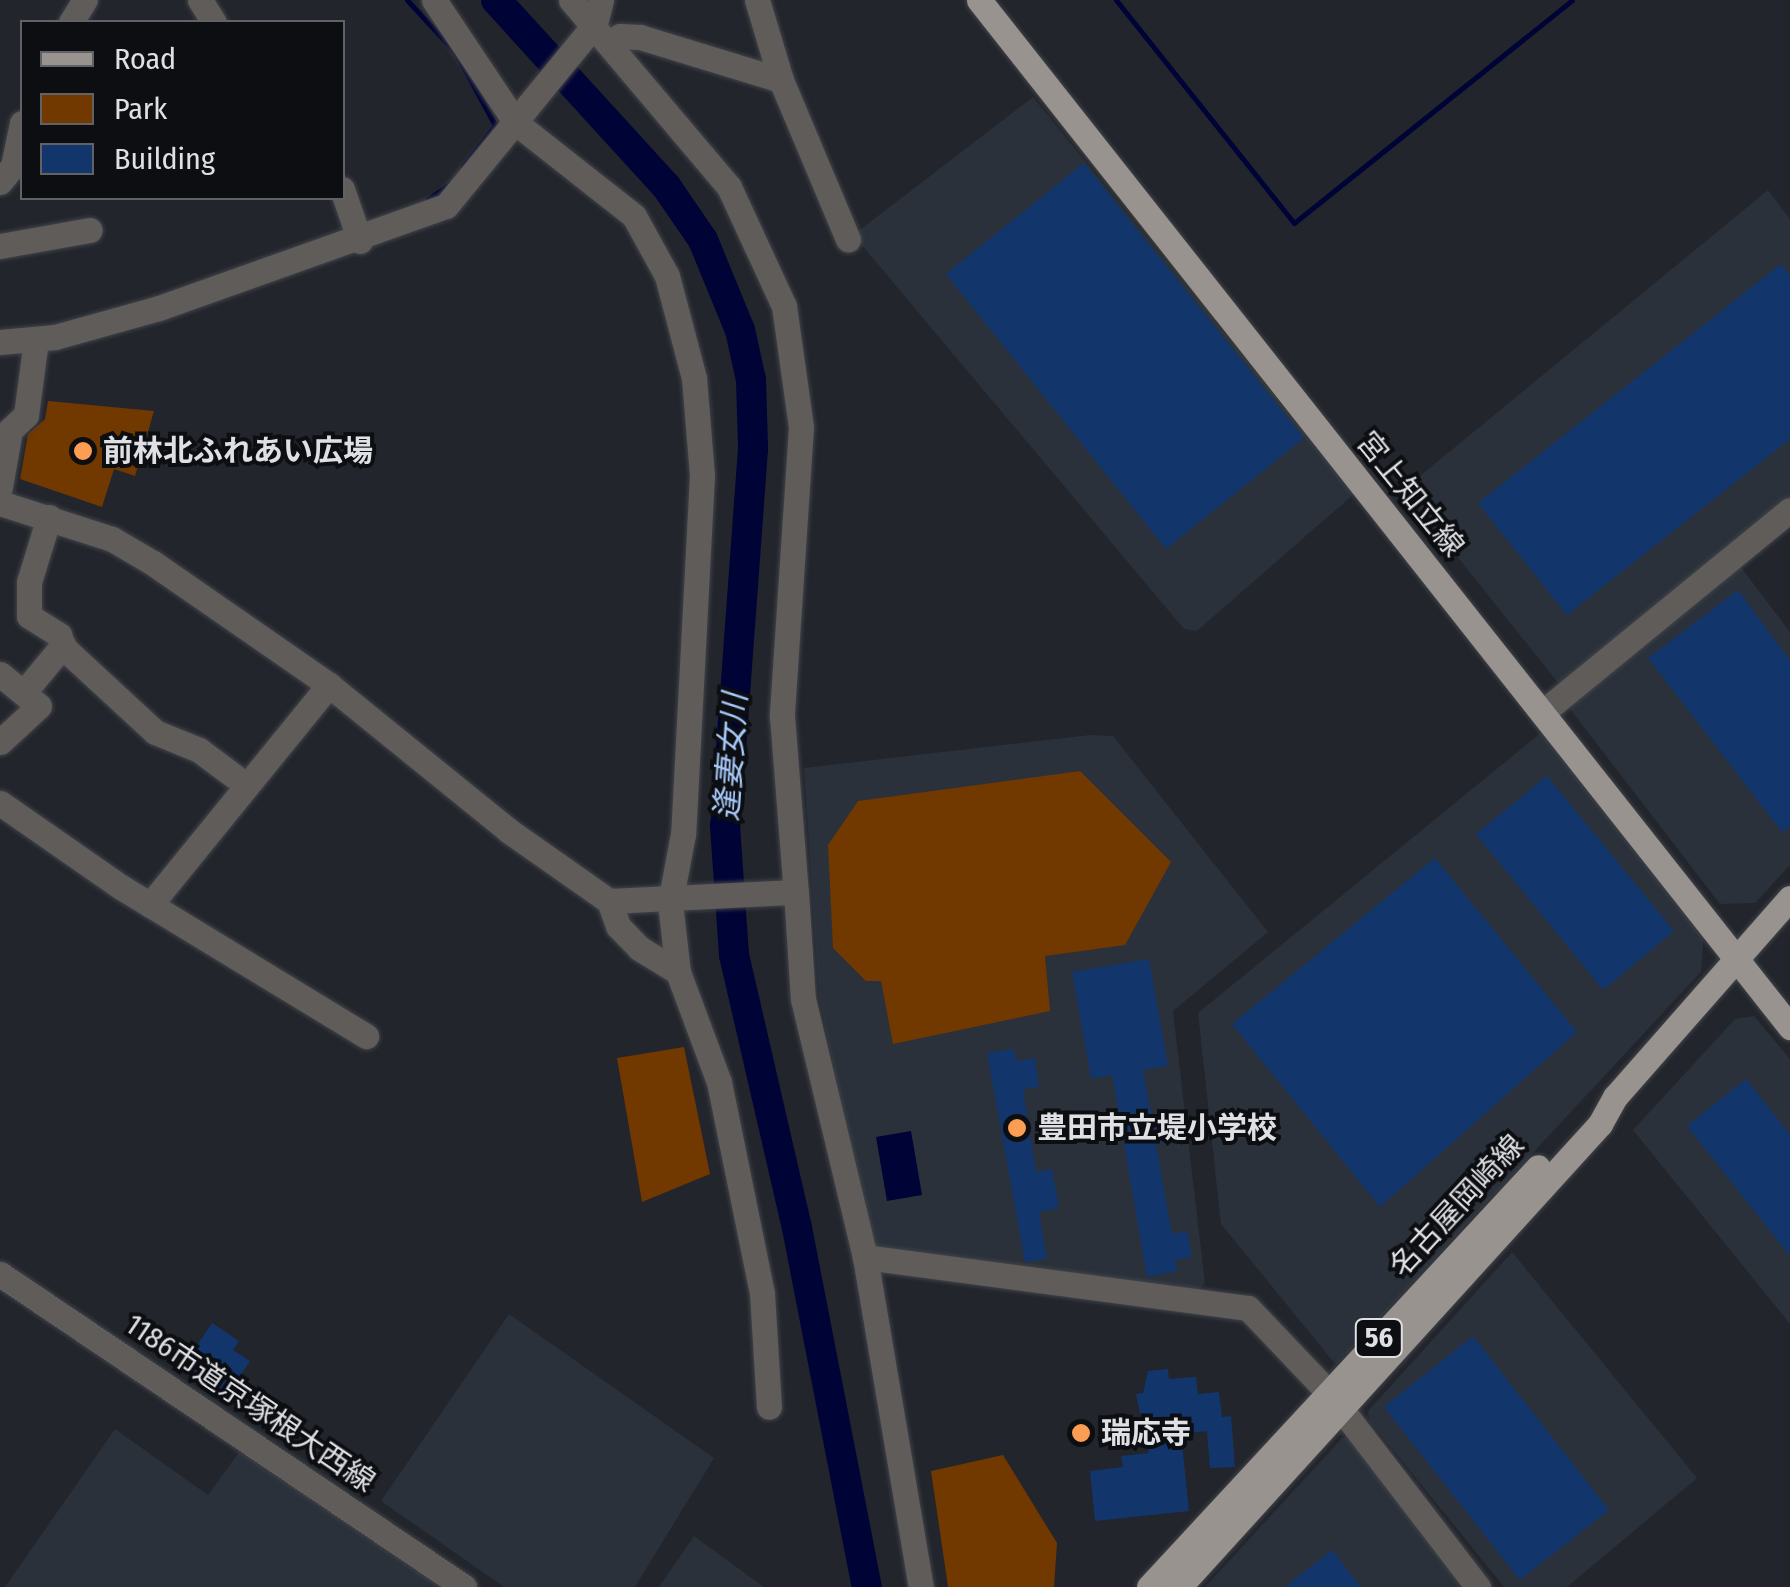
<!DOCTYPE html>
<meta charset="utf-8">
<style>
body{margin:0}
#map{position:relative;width:1790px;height:1587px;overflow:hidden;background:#22252b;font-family:"Fira Sans Condensed","Noto Sans JP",sans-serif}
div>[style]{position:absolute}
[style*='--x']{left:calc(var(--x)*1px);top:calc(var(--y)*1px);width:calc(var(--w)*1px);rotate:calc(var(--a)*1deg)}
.built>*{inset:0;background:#2a313a}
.green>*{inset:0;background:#713800}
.water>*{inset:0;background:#000336}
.stream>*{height:5px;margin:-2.5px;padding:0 2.5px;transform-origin:2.5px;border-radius:2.5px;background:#000336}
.river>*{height:30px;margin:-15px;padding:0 15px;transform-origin:15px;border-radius:15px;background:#000336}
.building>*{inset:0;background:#12366c}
.roads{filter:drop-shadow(0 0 2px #404349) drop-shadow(0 0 2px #404349)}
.minor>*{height:25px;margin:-12.5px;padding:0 12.5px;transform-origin:12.5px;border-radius:12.5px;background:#5f5c5a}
.major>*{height:25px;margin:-12.5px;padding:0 12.5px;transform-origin:12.5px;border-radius:12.5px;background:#99938f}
.dots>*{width:28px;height:28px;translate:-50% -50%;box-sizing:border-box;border:5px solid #0d0e11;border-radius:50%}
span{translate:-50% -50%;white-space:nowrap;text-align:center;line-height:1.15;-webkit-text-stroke:8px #0d0e11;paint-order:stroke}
.shield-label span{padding:2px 8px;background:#0d0e11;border:2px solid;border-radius:8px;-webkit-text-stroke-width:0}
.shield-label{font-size:28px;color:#dee0e4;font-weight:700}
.poi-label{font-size:30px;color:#dee0e4;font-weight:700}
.left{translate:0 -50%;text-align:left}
.street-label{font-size:30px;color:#dee0e4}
.water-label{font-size:32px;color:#a7c8fa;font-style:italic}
.legend{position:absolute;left:20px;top:20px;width:325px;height:180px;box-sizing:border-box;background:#0d0e11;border:2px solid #616265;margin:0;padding:12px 18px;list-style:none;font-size:30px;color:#dee0e4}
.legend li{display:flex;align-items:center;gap:20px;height:50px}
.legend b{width:50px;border:2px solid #616265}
</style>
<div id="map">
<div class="built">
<i style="clip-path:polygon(1033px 97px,1354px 494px,1197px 631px,1184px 629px,860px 243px,857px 232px)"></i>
<i style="clip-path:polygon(1768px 190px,1790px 219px,1790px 501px,1563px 689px,1409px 496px,1409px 485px)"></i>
<i style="clip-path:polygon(1740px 566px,1790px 632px,1790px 865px,1755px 903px,1720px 904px,1567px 705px)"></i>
<i style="clip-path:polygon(1543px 731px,1704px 935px,1701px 972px,1336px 1365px,1221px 1224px,1198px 1013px)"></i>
<i style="clip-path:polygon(1090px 735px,1113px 736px,1268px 932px,1173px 1011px,1205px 1283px,1198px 1291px,882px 1254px,871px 1245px,819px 995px,804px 768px)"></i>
<i style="clip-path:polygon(1754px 1016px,1790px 1059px,1790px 1324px,1633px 1130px,1735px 1019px)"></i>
<i style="clip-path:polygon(1512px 1252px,1697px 1478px,1567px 1587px,1504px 1587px,1369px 1420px,1368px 1411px)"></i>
<i style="clip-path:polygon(509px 1314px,714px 1458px,635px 1587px,504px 1587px,381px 1501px)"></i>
<i style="clip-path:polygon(115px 1429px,208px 1495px,245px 1444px,455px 1587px,5px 1587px)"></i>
<i style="clip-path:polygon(1351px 1437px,1472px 1587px,1205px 1587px,1342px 1438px)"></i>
<i style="clip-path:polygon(694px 1536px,764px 1587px,659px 1587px)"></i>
</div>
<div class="green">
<i style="clip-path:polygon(48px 401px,154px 411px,135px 476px,114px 469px,102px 507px,20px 479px,28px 434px,45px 419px)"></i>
<i style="clip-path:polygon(1080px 771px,1171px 862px,1125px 945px,1045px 956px,1050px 1011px,893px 1044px,881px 981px,866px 981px,833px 948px,828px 845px,858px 801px)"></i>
<i style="clip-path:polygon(684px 1047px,710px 1174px,642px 1202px,617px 1058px)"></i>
<i style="clip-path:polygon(1003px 1455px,1057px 1543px,1054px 1587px,948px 1587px,931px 1471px)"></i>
</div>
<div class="water">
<i style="clip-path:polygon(911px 1131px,922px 1195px,887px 1201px,876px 1137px)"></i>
</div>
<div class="stream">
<i style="--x:407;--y:0;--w:71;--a:47.3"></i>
<i style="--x:455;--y:52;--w:83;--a:61.3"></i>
<i style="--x:495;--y:125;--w:52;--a:128"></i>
<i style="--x:1116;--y:0;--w:285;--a:51.4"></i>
<i style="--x:1294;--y:223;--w:356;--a:-38.7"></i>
<i style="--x:432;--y:204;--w:6;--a:-129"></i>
<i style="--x:428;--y:199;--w:28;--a:-35"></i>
</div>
<div class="river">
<i style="--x:496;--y:0;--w:252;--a:47.6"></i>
<i style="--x:666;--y:186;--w:65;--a:55.6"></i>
<i style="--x:703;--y:240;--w:97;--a:67.7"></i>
<i style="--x:740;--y:330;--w:51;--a:77.6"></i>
<i style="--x:751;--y:380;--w:69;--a:88.3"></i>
<i style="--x:753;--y:449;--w:378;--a:94.2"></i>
<i style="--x:725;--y:826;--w:129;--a:86"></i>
<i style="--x:734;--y:955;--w:280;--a:77"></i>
<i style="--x:797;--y:1228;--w:366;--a:79"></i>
</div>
<div class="building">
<i style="clip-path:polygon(1084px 163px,1304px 438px,1166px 549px,946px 274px)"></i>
<i style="clip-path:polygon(1781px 264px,1790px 276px,1790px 439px,1567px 615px,1478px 503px)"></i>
<i style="clip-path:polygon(1738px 590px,1790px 661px,1790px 826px,1782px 832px,1648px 658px)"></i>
<i style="clip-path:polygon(1547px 776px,1674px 931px,1603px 990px,1476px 834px)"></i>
<i style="clip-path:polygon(1435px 858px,1577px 1032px,1380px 1207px,1232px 1024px)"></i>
<i style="clip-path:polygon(1149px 959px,1168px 1066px,1143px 1070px,1154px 1129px,1171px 1126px,1173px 1141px,1156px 1144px,1172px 1234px,1187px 1231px,1192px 1257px,1175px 1260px,1177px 1271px,1147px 1277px,1112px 1075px,1091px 1079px,1072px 972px)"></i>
<i style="clip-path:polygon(1014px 1049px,1016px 1061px,1035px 1058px,1039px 1087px,1023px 1089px,1036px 1172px,1052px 1169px,1059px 1208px,1039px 1212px,1047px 1259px,1025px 1262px,987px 1053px)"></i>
<i style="clip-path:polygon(1746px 1079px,1790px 1135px,1790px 1256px,1687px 1126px)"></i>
<i style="clip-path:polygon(212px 1323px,239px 1341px,233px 1350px,250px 1361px,226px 1398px,180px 1371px)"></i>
<i style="clip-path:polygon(1473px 1336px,1609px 1510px,1520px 1580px,1384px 1407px)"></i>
<i style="clip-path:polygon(1168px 1369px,1169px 1379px,1196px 1377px,1198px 1394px,1219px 1392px,1222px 1417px,1231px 1416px,1235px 1467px,1210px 1468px,1207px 1431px,1181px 1434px,1189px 1511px,1095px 1521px,1090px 1471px,1123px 1467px,1121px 1456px,1149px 1453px,1136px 1394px,1143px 1393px,1148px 1371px)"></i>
<i style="clip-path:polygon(1332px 1550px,1361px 1587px,1285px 1587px)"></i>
</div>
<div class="roads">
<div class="minor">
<i style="--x:200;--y:0;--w:26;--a:58"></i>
<i style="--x:434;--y:0;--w:148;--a:56.3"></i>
<i style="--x:516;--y:123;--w:150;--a:38.2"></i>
<i style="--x:634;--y:216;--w:68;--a:61.2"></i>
<i style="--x:667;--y:276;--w:106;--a:75.2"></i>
<i style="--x:694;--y:378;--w:97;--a:85.3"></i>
<i style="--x:702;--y:475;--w:360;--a:93"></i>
<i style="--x:683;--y:834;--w:70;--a:100.7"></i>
<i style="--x:670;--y:903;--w:69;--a:83.4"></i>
<i style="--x:678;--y:972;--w:117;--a:69.6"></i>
<i style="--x:719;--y:1082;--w:215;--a:78.5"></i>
<i style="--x:762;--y:1293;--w:114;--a:86.5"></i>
<i style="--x:571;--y:0;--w:245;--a:49.8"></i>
<i style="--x:729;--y:187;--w:131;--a:65.2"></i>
<i style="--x:784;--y:306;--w:122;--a:82"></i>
<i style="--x:801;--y:427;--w:290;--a:93.8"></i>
<i style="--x:782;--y:716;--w:177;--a:85.5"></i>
<i style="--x:757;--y:0;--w:84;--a:73.3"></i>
<i style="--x:781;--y:80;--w:173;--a:67.2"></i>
<i style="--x:71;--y:22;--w:26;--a:-58"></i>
<i style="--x:612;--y:46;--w:13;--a:-51"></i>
<i style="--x:620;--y:36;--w:20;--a:3"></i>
<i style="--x:640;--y:37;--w:147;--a:17"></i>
<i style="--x:0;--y:182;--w:21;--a:-51"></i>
<i style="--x:13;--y:166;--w:44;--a:-78.2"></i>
<i style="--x:342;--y:189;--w:55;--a:70.9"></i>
<i style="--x:0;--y:246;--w:91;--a:-10.1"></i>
<i style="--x:0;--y:342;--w:55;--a:-5.2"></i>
<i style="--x:55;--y:337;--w:108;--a:-15.6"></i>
<i style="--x:159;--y:308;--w:305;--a:-19.6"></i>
<i style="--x:446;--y:206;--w:235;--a:-50.7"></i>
<i style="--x:595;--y:24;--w:25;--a:-76"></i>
<i style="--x:0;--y:487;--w:58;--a:-80"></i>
<i style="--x:10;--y:430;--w:22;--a:-43"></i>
<i style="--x:26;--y:415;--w:76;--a:-82.4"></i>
<i style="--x:0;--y:503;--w:118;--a:17.8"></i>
<i style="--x:112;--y:539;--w:48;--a:30.3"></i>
<i style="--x:153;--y:563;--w:214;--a:34.7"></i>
<i style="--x:329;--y:685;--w:232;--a:39"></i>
<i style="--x:509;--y:831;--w:122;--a:35"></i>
<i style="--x:609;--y:901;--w:187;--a:-2.8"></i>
<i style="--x:796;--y:892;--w:107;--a:86.3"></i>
<i style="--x:803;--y:999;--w:265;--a:76.5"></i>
<i style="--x:865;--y:1257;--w:335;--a:80.4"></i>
<i style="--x:49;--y:517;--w:68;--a:107.1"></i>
<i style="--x:29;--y:582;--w:34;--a:90"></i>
<i style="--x:29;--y:616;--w:36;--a:32"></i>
<i style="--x:59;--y:635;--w:14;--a:69"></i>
<i style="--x:64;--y:648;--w:124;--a:42.7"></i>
<i style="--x:155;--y:732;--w:48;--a:22.2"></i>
<i style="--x:199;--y:750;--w:44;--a:36.6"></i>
<i style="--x:0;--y:674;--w:50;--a:39.4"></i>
<i style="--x:39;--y:706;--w:53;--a:137.3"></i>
<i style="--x:25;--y:691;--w:60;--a:-50.4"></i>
<i style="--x:1543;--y:712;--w:319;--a:-39.3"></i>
<i style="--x:0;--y:803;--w:147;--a:34.8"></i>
<i style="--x:121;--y:887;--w:287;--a:31.3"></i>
<i style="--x:609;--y:901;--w:27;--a:70"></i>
<i style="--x:618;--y:926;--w:30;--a:46"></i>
<i style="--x:639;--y:948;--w:46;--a:31.6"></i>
<i style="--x:150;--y:905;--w:284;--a:-50.9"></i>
<i style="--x:865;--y:1257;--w:386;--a:7.6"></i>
<i style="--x:1248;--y:1308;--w:117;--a:46.4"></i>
<i style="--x:1329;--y:1393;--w:245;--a:52.5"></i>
<i style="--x:0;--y:1274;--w:560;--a:34"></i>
</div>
<div class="major">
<i style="--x:979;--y:0;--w:1309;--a:51.7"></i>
<i style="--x:1149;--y:1587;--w:572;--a:-47.19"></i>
<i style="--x:1179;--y:1587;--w:626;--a:-47.72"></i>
<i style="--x:1600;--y:1124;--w:31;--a:-61"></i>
<i style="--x:1615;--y:1097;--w:265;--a:-48.7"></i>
</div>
</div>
<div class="dots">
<i style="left:83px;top:451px;background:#fc9d54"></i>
<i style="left:1017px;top:1128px;background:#fc9d54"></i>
<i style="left:1081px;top:1433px;background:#fc9d54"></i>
</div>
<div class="shield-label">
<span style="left:1379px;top:1338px">56</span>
</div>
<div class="poi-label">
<span class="left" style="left:103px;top:451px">前林北ふれあい広場</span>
<span class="left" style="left:1037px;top:1128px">豊田市立堤小学校</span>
<span class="left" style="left:1101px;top:1433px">瑞応寺</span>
</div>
<div class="street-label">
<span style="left:1410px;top:494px;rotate:51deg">宮上知立線</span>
<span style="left:1457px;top:1206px;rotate:-47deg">名古屋岡崎線</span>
<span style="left:250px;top:1403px;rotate:34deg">1186市道京塚根大西線</span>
</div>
<div class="water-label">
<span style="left:731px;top:757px;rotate:-86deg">逢妻女川</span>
</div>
<ul class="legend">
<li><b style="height:12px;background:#99938f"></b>Road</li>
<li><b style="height:28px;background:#713800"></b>Park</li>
<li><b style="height:28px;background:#12366c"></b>Building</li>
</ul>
</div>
